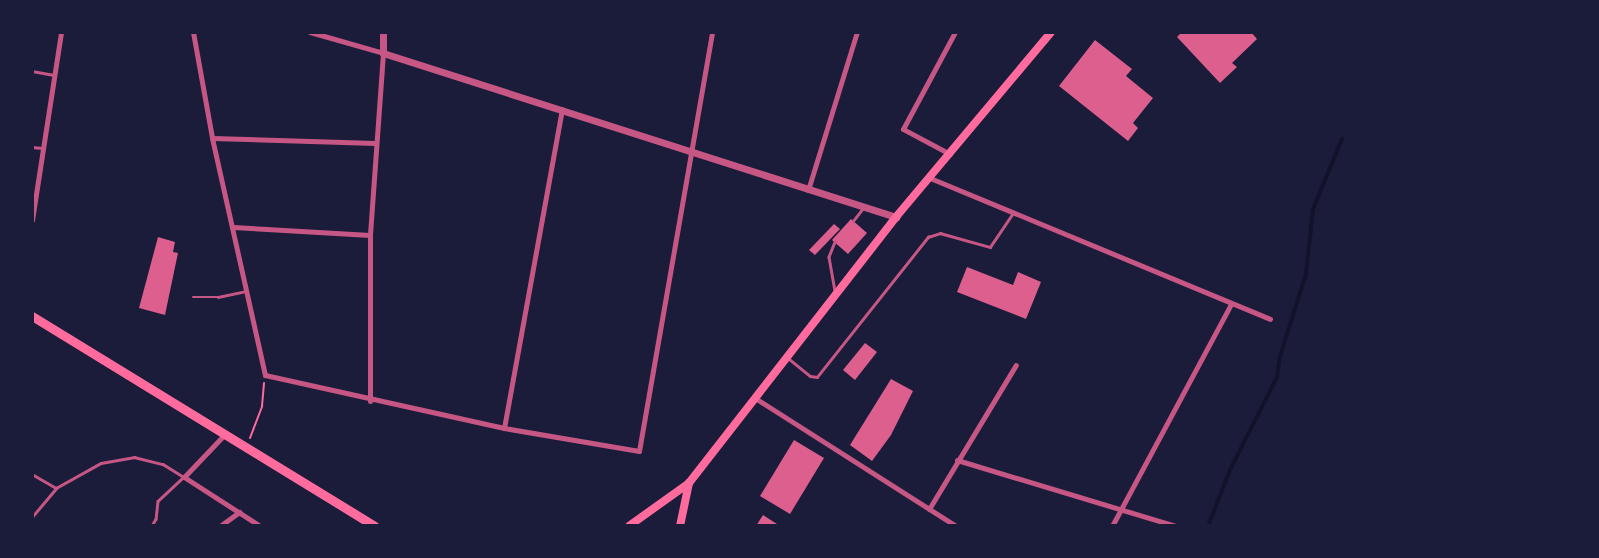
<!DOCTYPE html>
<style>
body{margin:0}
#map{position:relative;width:1599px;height:558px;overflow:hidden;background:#1b1b3a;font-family:Spectral,serif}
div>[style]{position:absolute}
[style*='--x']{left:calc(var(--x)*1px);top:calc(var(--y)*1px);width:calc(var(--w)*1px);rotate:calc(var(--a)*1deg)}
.stream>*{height:4px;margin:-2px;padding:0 2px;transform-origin:2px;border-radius:2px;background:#12122b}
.building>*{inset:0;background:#dd5f8e}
.path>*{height:2px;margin:-1px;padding:0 1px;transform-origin:1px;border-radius:1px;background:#ff6b9d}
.service>*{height:2.5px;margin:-1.25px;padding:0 1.25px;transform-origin:1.25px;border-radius:1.25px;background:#c65784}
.minor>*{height:5px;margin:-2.5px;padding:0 2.5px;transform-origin:2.5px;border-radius:2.5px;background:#c65784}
.tertiary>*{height:7px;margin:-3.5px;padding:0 3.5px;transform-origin:3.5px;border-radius:3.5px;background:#c65784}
.secondary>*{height:8px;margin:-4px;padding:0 4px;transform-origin:4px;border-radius:4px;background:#ff6b9d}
.trunk>*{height:9px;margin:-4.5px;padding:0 4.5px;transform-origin:4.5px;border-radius:4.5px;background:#ff6b9d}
span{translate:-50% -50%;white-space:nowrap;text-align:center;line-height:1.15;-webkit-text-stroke:4.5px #1b1b3a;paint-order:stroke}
.frame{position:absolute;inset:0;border:34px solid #1b1b3a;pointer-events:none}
</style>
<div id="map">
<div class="stream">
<i style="--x:1208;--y:526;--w:60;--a:-68.6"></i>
<i style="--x:1230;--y:470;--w:104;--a:-63.2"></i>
<i style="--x:1277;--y:377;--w:21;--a:-82"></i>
<i style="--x:1280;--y:356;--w:86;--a:-72.4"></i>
<i style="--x:1306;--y:274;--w:65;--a:-83.9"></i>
<i style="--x:1313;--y:209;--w:76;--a:-67.5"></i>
</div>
<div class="building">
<i style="clip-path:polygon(1182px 32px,1251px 32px,1257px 39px,1232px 63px,1237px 67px,1220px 83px,1177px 37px)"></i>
<i style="clip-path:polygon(1095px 40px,1132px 69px,1126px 76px,1153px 98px,1133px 123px,1138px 128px,1128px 141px,1059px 86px)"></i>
<i style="clip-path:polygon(851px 219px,867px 233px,848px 254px,832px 240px)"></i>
<i style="clip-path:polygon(834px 224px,840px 229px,815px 255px,809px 250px)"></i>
<i style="clip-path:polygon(158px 237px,175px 242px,173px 252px,178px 253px,165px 315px,139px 308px)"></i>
<i style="clip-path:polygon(967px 267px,1013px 285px,1018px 272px,1041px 282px,1026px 319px,957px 292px)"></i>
<i style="clip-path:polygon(865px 343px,877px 352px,855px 380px,843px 370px)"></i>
<i style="clip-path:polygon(891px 379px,913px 391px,891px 435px,872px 461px,850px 445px)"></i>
<i style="clip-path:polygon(794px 440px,824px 458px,790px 514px,760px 496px)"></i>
<i style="clip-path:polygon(763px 515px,780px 526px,756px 526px)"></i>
</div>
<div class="path">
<i style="--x:250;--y:438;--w:34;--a:-69"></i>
<i style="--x:262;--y:406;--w:23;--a:-85"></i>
</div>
<div class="service">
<i style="--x:32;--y:71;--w:22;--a:10"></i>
<i style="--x:32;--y:147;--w:10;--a:6"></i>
<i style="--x:853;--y:221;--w:16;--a:-52"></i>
<i style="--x:835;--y:242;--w:16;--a:112"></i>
<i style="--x:829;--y:257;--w:34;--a:80"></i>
<i style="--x:193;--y:297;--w:25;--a:0"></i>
<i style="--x:218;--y:297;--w:29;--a:-12"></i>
<i style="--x:788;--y:358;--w:28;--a:39"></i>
<i style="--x:810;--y:376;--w:7;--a:8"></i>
<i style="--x:817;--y:377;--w:179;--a:-51.6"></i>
<i style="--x:928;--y:237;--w:13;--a:-18"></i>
<i style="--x:940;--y:233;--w:52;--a:15.6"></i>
<i style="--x:990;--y:247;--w:41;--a:-55.9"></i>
<i style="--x:32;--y:474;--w:28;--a:30"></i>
<i style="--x:56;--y:488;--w:51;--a:-29.1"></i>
<i style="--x:101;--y:463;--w:34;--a:-10"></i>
<i style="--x:134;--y:457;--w:30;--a:14"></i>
<i style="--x:163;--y:464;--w:25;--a:32"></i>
<i style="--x:184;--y:477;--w:35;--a:137"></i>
<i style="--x:158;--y:501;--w:18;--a:96"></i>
<i style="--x:156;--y:519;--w:8;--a:120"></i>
<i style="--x:32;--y:517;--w:38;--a:-50"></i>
</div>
<div class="minor">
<i style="--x:193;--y:32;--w:108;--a:79.8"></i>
<i style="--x:212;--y:138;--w:243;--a:77.4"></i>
<i style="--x:265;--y:375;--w:245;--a:12.5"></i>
<i style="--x:504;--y:428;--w:137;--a:9.7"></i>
<i style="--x:639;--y:451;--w:425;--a:-80.1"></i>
<i style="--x:310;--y:32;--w:76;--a:16"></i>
<i style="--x:383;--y:53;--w:182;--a:94.1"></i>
<i style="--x:370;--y:235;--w:166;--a:90"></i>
<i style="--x:212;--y:138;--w:163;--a:1.8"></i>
<i style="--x:950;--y:154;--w:53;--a:-152"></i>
<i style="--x:903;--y:129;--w:110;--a:-61.8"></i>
<i style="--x:930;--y:178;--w:368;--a:22.5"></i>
<i style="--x:808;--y:190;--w:165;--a:-72.8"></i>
<i style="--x:32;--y:220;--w:190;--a:-81.2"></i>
<i style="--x:233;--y:227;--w:137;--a:3.3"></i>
<i style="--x:755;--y:398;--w:238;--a:32.5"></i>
<i style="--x:504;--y:428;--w:324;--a:-79.7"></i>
<i style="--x:225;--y:434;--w:59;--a:133.6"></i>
<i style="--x:184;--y:477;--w:90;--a:32.8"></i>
<i style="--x:957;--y:460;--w:229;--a:16.8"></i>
<i style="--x:929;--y:509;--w:168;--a:-58.9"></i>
<i style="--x:220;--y:526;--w:24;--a:-36"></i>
<i style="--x:1112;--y:526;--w:252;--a:-61.8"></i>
</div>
<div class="tertiary">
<i style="--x:383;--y:32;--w:21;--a:90"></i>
<i style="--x:383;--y:53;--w:539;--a:17.73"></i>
</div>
<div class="secondary">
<i style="--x:629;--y:526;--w:74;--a:-35.6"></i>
<i style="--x:689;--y:483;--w:337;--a:-52.1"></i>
<i style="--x:896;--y:217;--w:241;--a:-50"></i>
<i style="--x:680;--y:526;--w:44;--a:-78.2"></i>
</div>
<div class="trunk">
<i style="--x:32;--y:316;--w:402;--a:31.5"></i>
</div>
<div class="frame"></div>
</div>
